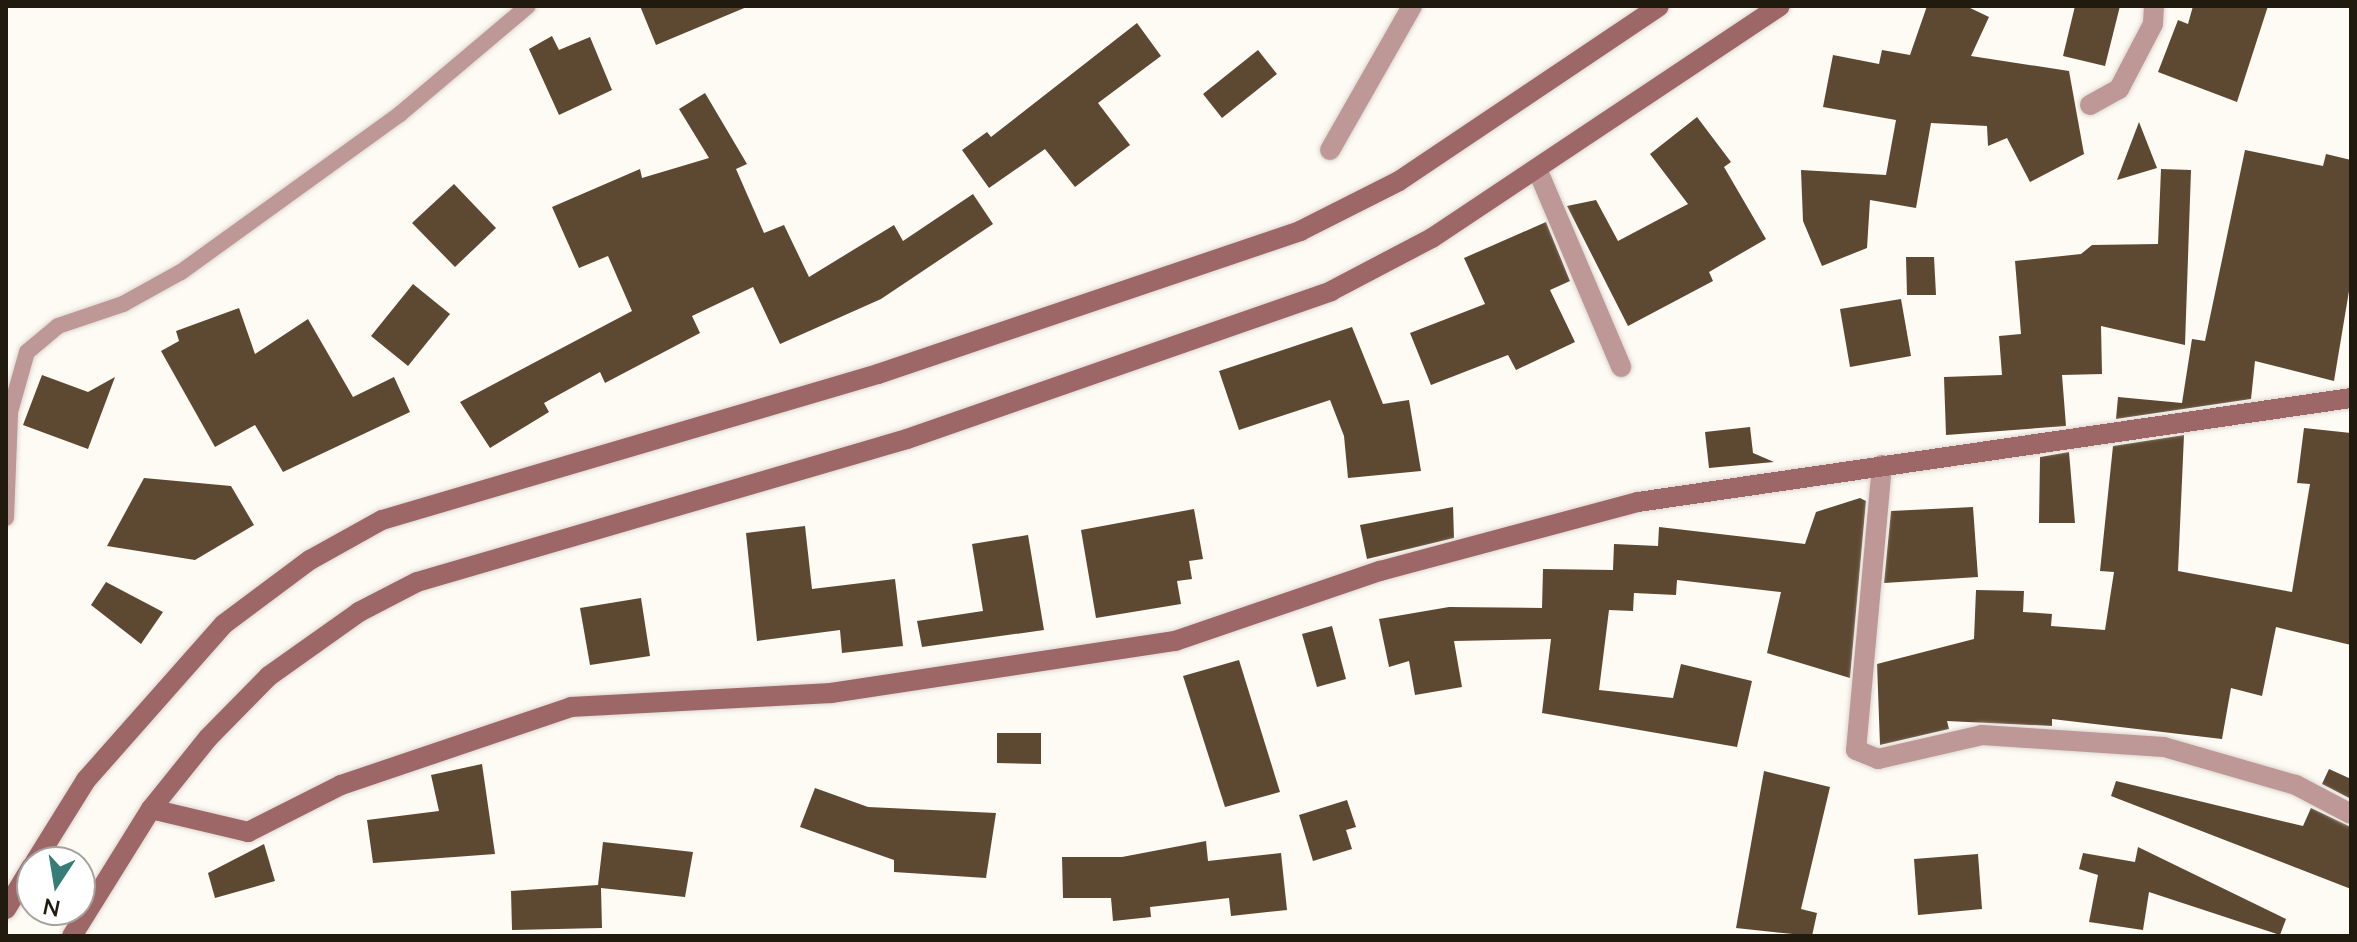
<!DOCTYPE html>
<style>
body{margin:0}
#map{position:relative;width:2357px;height:942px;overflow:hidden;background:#fefaf4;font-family:Lato,sans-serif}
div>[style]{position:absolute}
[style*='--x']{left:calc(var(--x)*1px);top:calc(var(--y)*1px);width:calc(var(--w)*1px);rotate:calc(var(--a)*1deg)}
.building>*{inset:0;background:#5d4832}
.roads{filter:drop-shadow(0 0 2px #dbd6cf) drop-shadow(0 0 2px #dbd6cf)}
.lane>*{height:16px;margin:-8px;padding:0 8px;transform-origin:8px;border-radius:8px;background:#be9797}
.street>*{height:20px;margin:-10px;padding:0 10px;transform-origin:10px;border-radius:10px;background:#be9797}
.secondary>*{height:20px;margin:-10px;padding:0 10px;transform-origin:10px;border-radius:10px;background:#9e6767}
span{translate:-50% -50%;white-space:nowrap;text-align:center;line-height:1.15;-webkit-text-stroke:8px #fff;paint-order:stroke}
.frame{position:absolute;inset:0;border:8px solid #211a0f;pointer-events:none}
.north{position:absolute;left:16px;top:846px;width:80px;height:80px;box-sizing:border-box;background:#fff;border:2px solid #a6a39f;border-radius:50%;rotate:192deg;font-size:22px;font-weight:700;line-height:32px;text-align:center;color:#211a0f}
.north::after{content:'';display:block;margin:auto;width:28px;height:36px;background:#367d77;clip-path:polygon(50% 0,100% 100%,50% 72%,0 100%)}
</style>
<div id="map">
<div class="building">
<i style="clip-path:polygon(640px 6px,749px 6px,656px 45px)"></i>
<i style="clip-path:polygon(1927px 6px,1966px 6px,1989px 17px,1971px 56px,2069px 71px,2084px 154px,2030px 182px,2007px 138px,1988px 146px,1987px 126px,1931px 123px,1916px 208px,1870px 200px,1867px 248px,1822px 266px,1803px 221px,1801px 170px,1886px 175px,1896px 120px,1823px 107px,1833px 55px,1879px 64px,1882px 50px,1910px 55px)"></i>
<i style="clip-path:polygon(2075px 6px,2120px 6px,2105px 66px,2063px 56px)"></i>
<i style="clip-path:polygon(2193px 6px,2268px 6px,2237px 102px,2158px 72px,2178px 20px,2188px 24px)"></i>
<i style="clip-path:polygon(1137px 23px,1161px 56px,1098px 103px,1130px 145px,1075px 187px,1045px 149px,989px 188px,962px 150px,987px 132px,991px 137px)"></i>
<i style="clip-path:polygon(552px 36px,559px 50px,590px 37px,612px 90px,559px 115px,529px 49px)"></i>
<i style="clip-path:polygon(1258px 50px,1277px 74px,1222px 118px,1203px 94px)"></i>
<i style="clip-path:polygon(705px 93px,747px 164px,736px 169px,764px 233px,784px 225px,809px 277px,894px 225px,903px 241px,973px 194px,993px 224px,881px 299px,780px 344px,753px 287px,692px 316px,700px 333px,605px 383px,600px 372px,544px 403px,549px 412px,490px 448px,460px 402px,632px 311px,608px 256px,579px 268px,552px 207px,640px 169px,642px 178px,709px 158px,679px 109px)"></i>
<i style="clip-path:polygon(1697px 117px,1731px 162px,1724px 167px,1766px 239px,1709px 272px,1713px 281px,1628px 326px,1567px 206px,1596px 200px,1618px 241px,1688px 204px,1650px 154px)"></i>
<i style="clip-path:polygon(2139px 122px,2157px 168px,2117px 180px)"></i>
<i style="clip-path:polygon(2245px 150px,2323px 166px,2326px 154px,2351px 160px,2351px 279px,2334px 381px,2255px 361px,2251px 399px,2116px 419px,2118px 397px,2182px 403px,2192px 339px,2205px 341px)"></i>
<i style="clip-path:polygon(2161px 169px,2191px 170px,2185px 345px,2101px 326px,2102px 374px,2062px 375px,2066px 426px,1946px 435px,1944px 377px,2002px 375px,1999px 336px,2021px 334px,2015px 261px,2081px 254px,2092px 245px,2158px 244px)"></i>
<i style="clip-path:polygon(454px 184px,496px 228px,455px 267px,412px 223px)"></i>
<i style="clip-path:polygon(1546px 222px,1570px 281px,1550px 290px,1575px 342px,1516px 370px,1508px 355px,1431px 385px,1410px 333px,1485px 304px,1464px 258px)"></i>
<i style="clip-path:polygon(1906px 257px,1934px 257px,1936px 295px,1907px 295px)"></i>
<i style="clip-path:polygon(413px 284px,450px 314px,408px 366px,371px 336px)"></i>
<i style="clip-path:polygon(1901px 299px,1911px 356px,1850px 367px,1840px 309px)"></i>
<i style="clip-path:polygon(239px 308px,255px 354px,308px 319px,353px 397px,394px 377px,410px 412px,283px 472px,255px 425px,215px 447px,161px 351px,179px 341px,176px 331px)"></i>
<i style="clip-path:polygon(1352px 327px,1383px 404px,1409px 400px,1421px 471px,1348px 478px,1344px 436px,1330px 400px,1239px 430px,1219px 371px)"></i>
<i style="clip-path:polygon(42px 375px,88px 392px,115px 377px,88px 449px,23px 425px)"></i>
<i style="clip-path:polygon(1750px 427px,1753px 453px,1774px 462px,1709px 468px,1705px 432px)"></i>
<i style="clip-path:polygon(2304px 428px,2351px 433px,2351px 645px,2276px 627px,2262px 696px,2231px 688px,2222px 739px,2052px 719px,2052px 726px,1947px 721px,1949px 729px,1880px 745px,1877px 664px,1974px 639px,1976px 590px,2024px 591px,2023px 612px,2052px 614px,2051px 626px,2105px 630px,2114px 572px,2100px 571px,2113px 446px,2184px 435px,2178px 571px,2292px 592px,2310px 484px,2297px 483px)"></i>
<i style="clip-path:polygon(2069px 452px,2075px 523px,2039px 523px,2040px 457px)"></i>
<i style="clip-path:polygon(144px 478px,231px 486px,254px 525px,195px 560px,107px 546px)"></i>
<i style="clip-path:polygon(1860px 498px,1866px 501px,1850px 678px,1767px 653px,1781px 592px,1677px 580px,1676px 595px,1634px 593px,1633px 611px,1609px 610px,1599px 690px,1673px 698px,1681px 664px,1752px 681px,1737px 747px,1542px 713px,1551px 639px,1454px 641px,1462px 687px,1415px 695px,1409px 661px,1389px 667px,1379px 619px,1449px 607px,1542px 608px,1543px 569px,1613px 570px,1614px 544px,1658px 546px,1659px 527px,1805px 544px,1816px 512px)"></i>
<i style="clip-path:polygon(1453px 507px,1454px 538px,1367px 559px,1360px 525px)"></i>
<i style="clip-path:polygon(1973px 507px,1978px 577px,1884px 583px,1891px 511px)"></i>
<i style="clip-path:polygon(1194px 509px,1203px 559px,1189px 561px,1192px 579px,1177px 581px,1181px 604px,1096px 618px,1081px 530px)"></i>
<i style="clip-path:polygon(805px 526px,812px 589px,895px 579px,903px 646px,842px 653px,840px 630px,757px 641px,746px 533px)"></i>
<i style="clip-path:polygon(1028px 535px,1044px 630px,922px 647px,917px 621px,983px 611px,972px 544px)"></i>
<i style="clip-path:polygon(106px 582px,163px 612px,141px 644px,91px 605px)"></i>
<i style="clip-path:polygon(641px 598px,650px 656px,590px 665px,580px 608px)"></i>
<i style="clip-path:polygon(1332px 626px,1346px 679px,1317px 687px,1302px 634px)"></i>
<i style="clip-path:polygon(1239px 660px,1280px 792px,1225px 807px,1183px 676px)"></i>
<i style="clip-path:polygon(997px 733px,1041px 733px,1041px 764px,997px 763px)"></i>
<i style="clip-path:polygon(482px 764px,495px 854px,373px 863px,367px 820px,439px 811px,431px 775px)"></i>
<i style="clip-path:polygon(2329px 769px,2351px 779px,2351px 799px,2322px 784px)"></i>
<i style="clip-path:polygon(1764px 771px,1830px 787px,1801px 909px,1817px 913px,1812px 936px,1736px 928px)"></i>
<i style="clip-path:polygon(2116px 781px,2303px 826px,2311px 808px,2351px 827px,2351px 889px,2111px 796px)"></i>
<i style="clip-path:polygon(815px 788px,868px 807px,996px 813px,986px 878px,894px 872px,894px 860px,800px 827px)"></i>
<i style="clip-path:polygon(1347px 800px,1356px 827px,1346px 830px,1352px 849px,1313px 861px,1299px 815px)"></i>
<i style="clip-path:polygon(1206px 841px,1208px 861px,1281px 853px,1287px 910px,1231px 916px,1229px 898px,1150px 907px,1151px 917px,1113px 921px,1111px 898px,1063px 898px,1062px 857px,1122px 857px)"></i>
<i style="clip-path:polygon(603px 842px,693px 852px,685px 897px,601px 888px,602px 928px,512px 930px,511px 891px,598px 885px)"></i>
<i style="clip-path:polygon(264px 844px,275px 881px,215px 898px,208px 873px)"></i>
<i style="clip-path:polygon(2138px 847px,2286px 919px,2280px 935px,2149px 892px,2143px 930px,2089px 922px,2098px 875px,2079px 869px,2083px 853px,2135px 862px)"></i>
<i style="clip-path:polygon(1978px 854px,1982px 909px,1918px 915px,1914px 859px)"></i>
</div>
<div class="roads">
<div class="lane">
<i style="--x:6;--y:518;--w:106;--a:-87.8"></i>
<i style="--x:10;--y:412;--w:62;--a:-74.2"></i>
<i style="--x:27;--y:352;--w:40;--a:-40"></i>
<i style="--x:58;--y:326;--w:69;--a:-18.7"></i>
<i style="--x:123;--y:304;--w:66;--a:-28.9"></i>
<i style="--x:181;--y:272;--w:270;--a:-35.8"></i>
<i style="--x:400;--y:114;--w:167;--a:-40.2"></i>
</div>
<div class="street">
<i style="--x:2090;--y:105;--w:33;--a:-29"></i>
<i style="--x:2119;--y:89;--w:73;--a:-62.4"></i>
<i style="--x:2153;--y:24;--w:18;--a:-87"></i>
<i style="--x:1330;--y:150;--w:166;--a:-60.3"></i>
<i style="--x:1538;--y:171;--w:213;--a:67"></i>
<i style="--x:1882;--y:465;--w:286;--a:95.2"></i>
<i style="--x:1856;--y:750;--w:24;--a:22"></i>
<i style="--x:1878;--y:759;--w:107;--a:-13"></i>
<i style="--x:1982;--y:735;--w:182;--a:3.8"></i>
<i style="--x:2164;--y:747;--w:137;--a:16.1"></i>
<i style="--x:2296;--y:785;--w:62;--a:27.8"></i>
</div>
<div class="secondary">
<i style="--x:151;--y:809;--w:100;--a:13.3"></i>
<i style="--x:248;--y:832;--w:104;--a:-26.8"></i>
<i style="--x:341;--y:785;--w:243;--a:-18.7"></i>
<i style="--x:571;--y:707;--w:260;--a:-3.1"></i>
<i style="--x:831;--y:693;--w:348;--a:-8.6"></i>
<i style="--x:1175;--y:641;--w:217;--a:-18.9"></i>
<i style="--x:1380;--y:571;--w:267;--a:-15"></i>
<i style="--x:1638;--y:502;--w:721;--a:-8.3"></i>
<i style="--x:35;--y:862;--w:97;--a:-58.1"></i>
<i style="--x:86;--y:780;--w:208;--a:-48.5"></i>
<i style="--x:224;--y:624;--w:107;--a:-36.7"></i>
<i style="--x:310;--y:560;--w:82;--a:-29.1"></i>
<i style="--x:382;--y:520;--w:517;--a:-16.4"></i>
<i style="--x:878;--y:374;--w:446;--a:-18.7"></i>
<i style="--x:1300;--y:231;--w:111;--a:-26.8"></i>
<i style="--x:1399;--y:181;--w:313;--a:-33.9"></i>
<i style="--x:6;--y:909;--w:50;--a:-58.8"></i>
<i style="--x:72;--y:936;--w:150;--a:-58.1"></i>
<i style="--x:151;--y:809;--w:91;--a:-51.2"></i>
<i style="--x:208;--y:738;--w:87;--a:-45.5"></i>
<i style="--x:269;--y:676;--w:110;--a:-35.4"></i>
<i style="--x:359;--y:612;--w:65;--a:-27.3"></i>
<i style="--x:417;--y:582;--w:510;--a:-16.27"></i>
<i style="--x:907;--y:439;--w:449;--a:-19.2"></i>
<i style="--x:1331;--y:291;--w:114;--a:-27.7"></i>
<i style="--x:1432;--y:238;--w:418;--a:-33.7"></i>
</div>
</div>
<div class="frame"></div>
<div class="north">N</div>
</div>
